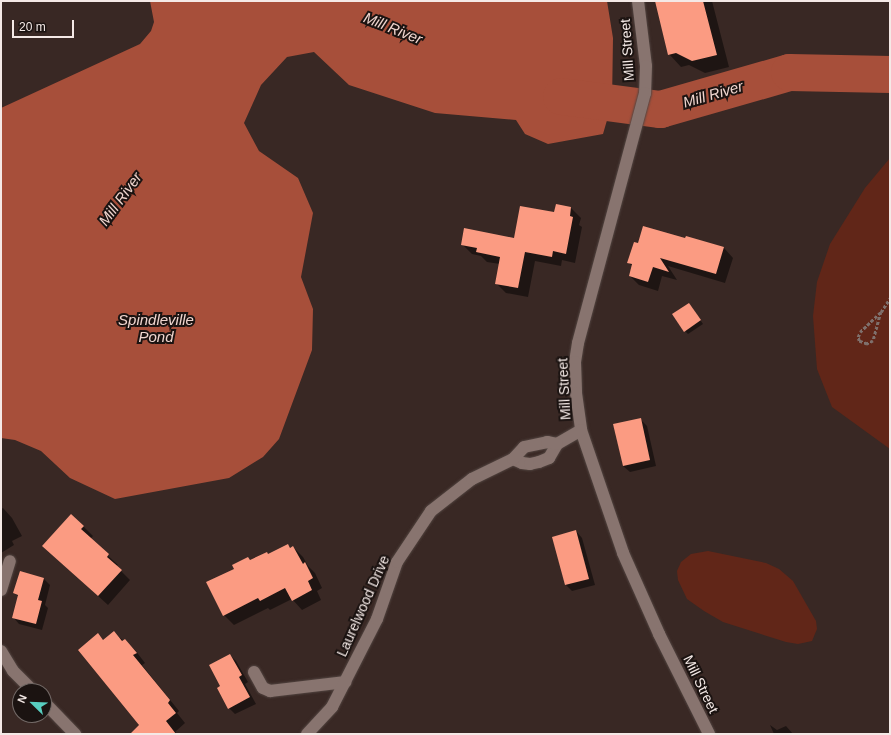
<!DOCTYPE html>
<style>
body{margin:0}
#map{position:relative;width:891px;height:735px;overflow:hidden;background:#392824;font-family:Arial,sans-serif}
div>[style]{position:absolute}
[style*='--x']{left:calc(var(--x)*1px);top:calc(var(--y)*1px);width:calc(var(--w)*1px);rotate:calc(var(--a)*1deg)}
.green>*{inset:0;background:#612618}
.water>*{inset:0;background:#a74f3a}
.shadow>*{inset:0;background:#0007}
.river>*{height:37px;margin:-18.5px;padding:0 18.5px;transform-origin:18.5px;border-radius:18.5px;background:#a74f3a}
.building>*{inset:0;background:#fb9b82}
.path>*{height:2.5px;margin-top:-1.25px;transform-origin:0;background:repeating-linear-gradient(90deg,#7f706c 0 3px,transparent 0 5px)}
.roads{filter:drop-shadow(0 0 1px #524541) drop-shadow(0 0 1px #524541)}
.minor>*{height:12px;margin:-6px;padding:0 6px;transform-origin:6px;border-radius:6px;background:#88746f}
span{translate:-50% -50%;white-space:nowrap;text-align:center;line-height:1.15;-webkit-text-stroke:4px #1b1311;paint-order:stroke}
.street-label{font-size:14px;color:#f4e9e6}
.water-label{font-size:15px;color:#f0d6cf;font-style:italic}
.frame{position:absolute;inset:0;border:2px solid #f4e9e6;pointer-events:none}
.north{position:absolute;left:12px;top:683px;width:40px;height:40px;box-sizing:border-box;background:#1b1311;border:1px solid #726966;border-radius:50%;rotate:293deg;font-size:11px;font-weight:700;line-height:16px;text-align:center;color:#f4e9e6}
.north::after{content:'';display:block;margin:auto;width:14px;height:18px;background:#58cec0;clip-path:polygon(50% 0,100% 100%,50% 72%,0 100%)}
.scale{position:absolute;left:12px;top:20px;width:62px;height:18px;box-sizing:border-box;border:2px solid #f4e9e6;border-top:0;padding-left:5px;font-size:12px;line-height:14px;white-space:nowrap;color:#f4e9e6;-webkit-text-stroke:3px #1b1311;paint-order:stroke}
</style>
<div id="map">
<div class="green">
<i style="clip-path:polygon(890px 158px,890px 449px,832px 407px,817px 369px,813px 316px,817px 282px,830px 244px,865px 188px)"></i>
<i style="clip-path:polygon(708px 551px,766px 563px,779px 569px,793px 581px,816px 621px,817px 629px,812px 641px,798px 644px,786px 642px,723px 622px,704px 611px,687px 599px,678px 580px,677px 571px,681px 562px,691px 554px)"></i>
</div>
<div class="water">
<i style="clip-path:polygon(150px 1px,607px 1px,613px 38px,612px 103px,603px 134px,548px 144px,525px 134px,516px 120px,435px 113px,349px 85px,314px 52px,287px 57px,261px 85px,244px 123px,259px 151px,298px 178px,313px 213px,301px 277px,313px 309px,312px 350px,279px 439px,263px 457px,229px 478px,115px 499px,70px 478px,41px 451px,15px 440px,1px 438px,1px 108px,140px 44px,151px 31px,154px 22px)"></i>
</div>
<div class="shadow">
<i style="clip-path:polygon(656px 1px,712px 1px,729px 67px,705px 73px,689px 65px,681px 67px,669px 54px)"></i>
<i style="clip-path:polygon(556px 205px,571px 208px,581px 218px,579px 225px,582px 227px,575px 263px,562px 260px,561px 266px,535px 261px,528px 297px,506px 293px,496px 283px,500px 264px,487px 262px,481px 256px,472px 254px,462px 244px,515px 239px,555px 213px)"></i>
<i style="clip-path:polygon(724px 248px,733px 258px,725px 283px,668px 266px,677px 280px,662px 276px,658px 291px,639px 285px,630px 276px,632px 266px,628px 262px)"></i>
<i style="clip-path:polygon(689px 304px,703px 324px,688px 334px,685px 331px)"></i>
<i style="clip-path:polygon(640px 419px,647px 426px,656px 466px,630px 472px,623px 466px)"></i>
<i style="clip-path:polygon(3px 508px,12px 518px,22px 536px,12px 541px,14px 545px,1px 553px,1px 509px)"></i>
<i style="clip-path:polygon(83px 526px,93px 536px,90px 539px,118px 565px,116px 566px,130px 580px,108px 605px,43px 546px)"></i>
<i style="clip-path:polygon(576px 531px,582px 538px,595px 585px,572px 591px,566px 585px,553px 537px)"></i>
<i style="clip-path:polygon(288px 545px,291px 548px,293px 547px,303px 557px,308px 566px,315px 573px,322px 588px,317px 591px,321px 600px,302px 610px,292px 599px,270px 610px,268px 608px,234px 625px,224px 615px,235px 569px,248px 558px,251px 561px,269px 555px)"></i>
<i style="clip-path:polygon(44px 579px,50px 585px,45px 605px,48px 608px,42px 630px,19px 624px,13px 617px,19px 597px,14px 593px)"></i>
<i style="clip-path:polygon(114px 633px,135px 650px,145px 663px,142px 665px,179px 711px,177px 713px,185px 723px,175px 732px,177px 734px,143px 734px,98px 635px,104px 641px)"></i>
<i style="clip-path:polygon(230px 655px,236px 661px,248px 682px,245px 684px,256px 704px,235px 714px,229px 708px,222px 686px)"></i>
<i style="clip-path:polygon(770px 725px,777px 730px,786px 726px,793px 734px,774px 734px)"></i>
</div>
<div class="river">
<i style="--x:561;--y:96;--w:100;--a:7.5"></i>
<i style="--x:660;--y:109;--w:134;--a:-16"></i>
<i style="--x:789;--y:72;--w:101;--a:1.1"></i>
</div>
<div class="building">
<i style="clip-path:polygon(655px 1px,703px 1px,717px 55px,692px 61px,676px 53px,668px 55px)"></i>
<i style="clip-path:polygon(556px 204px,571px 207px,570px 216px,573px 217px,566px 254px,553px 251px,552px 257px,525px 252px,518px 288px,495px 284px,500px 257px,476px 252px,477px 248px,461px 245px,464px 228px,514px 238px,520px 206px,554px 212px)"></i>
<i style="clip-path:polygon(643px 226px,685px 238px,686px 236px,724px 247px,716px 274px,660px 258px,669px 272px,653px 267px,648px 282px,629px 276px,632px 264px,627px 263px,634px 242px,638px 243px)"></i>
<i style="clip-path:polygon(689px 303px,701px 320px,684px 332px,672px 314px)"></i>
<i style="clip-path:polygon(641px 418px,650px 460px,623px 466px,613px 424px)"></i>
<i style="clip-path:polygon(71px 514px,84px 526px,81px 529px,109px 554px,107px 557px,122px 570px,98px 596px,42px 546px)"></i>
<i style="clip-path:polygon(576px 530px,589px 579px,565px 585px,552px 537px)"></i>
<i style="clip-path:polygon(288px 544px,290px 548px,293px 546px,303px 564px,305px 562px,313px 578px,308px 581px,312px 590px,292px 601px,285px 588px,260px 601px,258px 598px,223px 616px,206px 582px,234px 569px,232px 565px,248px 557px,250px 560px,267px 552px,268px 554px)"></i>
<i style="clip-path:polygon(20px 571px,44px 578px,38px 600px,42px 601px,36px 624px,12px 618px,18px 595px,13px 593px)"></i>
<i style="clip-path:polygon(114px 631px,122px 641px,125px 639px,137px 653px,133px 655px,170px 700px,168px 703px,176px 713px,166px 721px,176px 734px,130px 734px,139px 725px,78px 650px,98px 633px,103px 640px)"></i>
<i style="clip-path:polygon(230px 654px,242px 675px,239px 677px,250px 697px,228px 709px,217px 688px,220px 686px,209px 665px)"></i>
</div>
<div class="path">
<i style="--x:881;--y:312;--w:30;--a:105"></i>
<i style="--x:873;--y:341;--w:7;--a:153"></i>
<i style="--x:867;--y:344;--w:9;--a:-159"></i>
<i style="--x:859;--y:341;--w:4;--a:-104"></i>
<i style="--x:858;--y:337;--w:5;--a:-68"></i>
<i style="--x:860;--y:332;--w:29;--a:-44"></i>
<i style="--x:881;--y:312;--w:17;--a:-57"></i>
</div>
<div class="roads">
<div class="minor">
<i style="--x:638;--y:1;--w:65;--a:83"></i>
<i style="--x:646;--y:66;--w:27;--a:92"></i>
<i style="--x:645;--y:93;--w:259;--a:105"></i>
<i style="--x:578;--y:343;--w:19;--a:99"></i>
<i style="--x:575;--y:362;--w:31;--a:88"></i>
<i style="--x:576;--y:393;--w:37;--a:82"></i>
<i style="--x:581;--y:430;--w:130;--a:71.1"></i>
<i style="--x:623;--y:553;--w:89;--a:66"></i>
<i style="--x:659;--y:634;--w:112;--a:63.4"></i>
<i style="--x:513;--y:459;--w:10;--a:24"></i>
<i style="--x:522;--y:463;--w:8;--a:7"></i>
<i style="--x:530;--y:464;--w:9;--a:-13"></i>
<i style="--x:539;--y:462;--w:11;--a:-22"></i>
<i style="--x:549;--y:458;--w:16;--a:-60"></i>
<i style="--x:557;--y:444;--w:28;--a:-30"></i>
<i style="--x:1;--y:590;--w:30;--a:-73"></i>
<i style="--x:1;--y:651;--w:23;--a:59"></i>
<i style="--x:13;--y:671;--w:28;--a:45"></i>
<i style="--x:254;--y:672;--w:18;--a:61"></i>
<i style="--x:263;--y:688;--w:8;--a:23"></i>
<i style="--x:270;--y:691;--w:76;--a:-6.8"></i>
<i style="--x:44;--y:702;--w:45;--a:45.9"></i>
<i style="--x:307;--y:734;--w:37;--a:-47"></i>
<i style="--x:332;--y:707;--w:99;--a:-62.9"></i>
<i style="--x:377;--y:619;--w:60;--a:-70.7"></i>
<i style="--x:397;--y:562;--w:61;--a:-56.3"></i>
<i style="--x:431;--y:511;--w:52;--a:-38"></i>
<i style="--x:472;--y:479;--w:46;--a:-26"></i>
<i style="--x:513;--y:459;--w:16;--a:-47"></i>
<i style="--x:524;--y:447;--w:24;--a:-12"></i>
<i style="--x:547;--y:442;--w:10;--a:11"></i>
</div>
</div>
<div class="street-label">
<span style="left:627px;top:50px;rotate:-94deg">Mill Street</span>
<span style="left:564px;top:389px;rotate:-93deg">Mill Street</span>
<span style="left:363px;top:606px;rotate:-66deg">Laurelwood Drive</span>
<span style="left:701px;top:684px;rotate:64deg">Mill Street</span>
</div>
<div class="water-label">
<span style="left:393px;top:28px;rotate:22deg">Mill River</span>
<span style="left:713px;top:94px;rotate:-16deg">Mill River</span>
<span style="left:120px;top:199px;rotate:-54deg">Mill River</span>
<span style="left:156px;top:328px">Spindleville<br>Pond</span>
</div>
<div class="frame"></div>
<div class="north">N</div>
<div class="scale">20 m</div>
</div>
